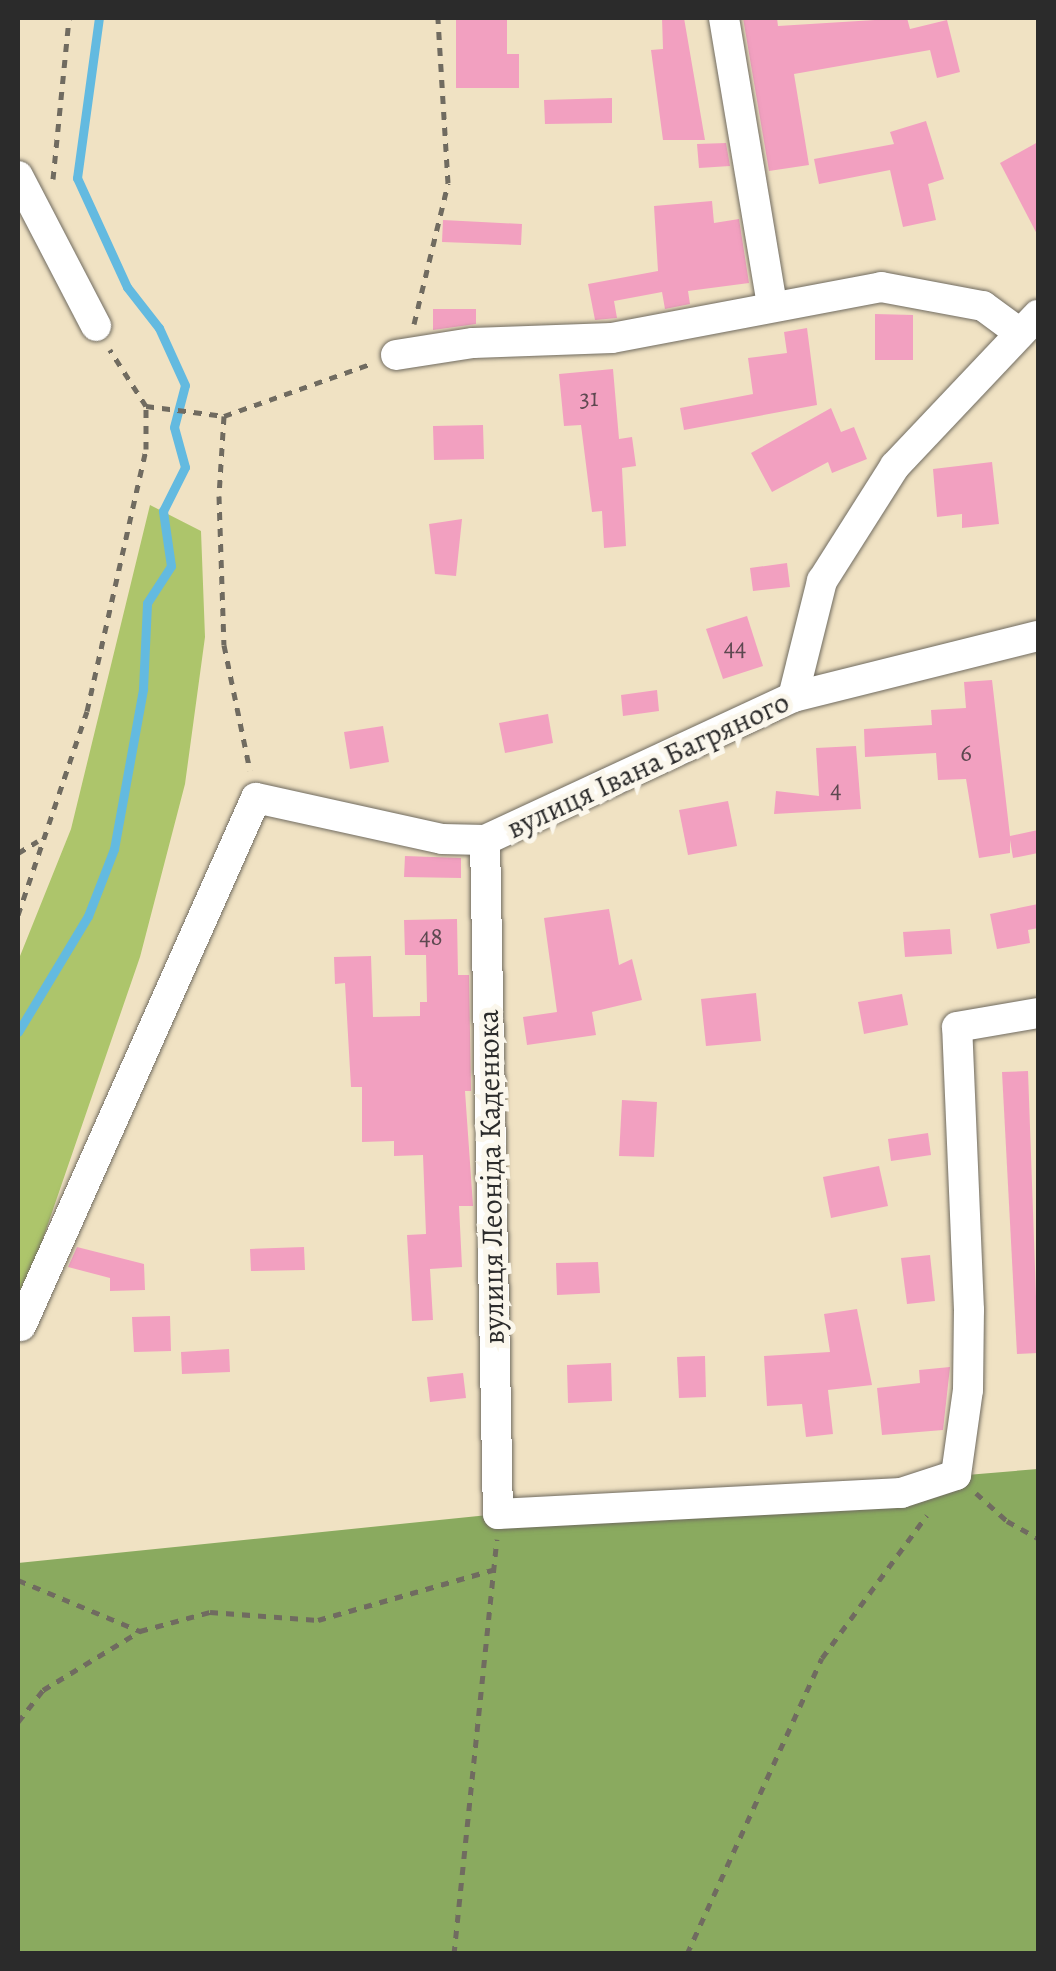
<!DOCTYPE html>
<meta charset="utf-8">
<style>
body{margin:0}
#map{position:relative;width:1056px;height:1971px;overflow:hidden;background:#f0e2c3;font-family:Alegreya,serif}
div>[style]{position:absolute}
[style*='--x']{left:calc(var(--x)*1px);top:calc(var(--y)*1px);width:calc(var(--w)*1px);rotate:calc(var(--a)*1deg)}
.green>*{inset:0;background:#adc56b}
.forest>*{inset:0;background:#8aaa5f}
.stream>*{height:9px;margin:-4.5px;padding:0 4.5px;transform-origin:4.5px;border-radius:4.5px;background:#63bae0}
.building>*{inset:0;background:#f2a0c0}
.path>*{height:5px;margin-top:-2.5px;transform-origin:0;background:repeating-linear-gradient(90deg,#706b60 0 8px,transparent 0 16px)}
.roads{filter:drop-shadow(0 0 2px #706b60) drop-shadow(0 0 2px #706b60)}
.minor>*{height:30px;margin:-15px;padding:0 15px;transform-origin:15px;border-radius:15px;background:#fff}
span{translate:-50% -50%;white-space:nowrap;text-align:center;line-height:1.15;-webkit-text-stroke:10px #fbf7ec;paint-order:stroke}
.number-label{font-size:25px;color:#5d4850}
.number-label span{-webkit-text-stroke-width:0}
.street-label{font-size:30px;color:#2b2b2b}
.frame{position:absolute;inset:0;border:20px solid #2b2b2b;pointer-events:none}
</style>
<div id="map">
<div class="green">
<i style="clip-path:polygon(150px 505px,201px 531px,205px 637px,185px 784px,140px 957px,18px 1311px,18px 961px,71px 829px)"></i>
</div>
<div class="forest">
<i style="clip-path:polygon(1038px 1469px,1038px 1953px,18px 1953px,18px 1563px,498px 1514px)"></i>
</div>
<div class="stream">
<i style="--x:18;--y:1032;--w:135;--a:-58.9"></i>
<i style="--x:88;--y:916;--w:72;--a:-68.8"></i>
<i style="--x:114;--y:849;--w:163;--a:-79.7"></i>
<i style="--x:143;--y:689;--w:86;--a:-87.3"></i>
<i style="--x:147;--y:603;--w:44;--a:-57"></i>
<i style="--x:171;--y:566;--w:56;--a:-98.3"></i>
<i style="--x:163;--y:511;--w:49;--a:-63.4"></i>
<i style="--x:185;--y:467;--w:41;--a:-105.4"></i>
<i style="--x:174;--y:427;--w:43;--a:-75.3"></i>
<i style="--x:185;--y:385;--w:63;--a:-114.5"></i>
<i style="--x:159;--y:328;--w:52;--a:-128"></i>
<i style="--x:127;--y:287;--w:120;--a:-114.6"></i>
<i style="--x:77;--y:178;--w:162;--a:-82.2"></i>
</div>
<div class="building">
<i style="clip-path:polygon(456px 18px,507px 18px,507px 54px,519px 54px,519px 88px,456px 88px)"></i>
<i style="clip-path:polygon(662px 18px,684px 18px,705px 140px,663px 140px,651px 50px,663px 49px)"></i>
<i style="clip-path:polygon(743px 18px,777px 18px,778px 26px,907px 18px,910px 29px,947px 20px,960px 72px,937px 78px,930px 50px,794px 74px,809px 165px,769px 171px)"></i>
<i style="clip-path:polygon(612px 98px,612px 123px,545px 124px,544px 100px)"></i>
<i style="clip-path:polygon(926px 121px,944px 179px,928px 184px,936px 220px,903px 227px,890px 170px,819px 184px,814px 159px,894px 144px,890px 132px)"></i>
<i style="clip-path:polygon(1038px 142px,1038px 236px,1000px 163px)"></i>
<i style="clip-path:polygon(726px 143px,730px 166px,699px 168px,697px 144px)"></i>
<i style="clip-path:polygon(712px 201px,714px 223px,739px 219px,749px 283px,688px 291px,690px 304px,665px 309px,662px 292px,614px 301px,617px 318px,595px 320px,588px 284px,658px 271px,654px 206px)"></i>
<i style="clip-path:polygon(443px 220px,522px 224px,521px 245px,442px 242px)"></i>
<i style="clip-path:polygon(433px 309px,476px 309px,476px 324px,433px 330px)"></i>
<i style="clip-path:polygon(875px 314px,913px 315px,913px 360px,875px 360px)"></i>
<i style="clip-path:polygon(807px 328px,817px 405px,684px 430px,680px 408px,753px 394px,748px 358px,787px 353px,784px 332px)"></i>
<i style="clip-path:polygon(613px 369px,619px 439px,632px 437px,636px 466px,622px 468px,626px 546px,604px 548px,602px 511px,592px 512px,581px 425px,564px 426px,559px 374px)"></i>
<i style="clip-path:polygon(831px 408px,841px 432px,854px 427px,867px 459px,832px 473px,828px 462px,772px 492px,751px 453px)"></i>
<i style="clip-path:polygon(483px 425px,484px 459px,434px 460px,433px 426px)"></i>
<i style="clip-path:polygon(992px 462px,999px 524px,962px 528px,962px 514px,937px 517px,933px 469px)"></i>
<i style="clip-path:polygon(462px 519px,456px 576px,435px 574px,429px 524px)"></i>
<i style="clip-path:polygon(787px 563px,790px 587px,753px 591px,750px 568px)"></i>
<i style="clip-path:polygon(747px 616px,763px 666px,723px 679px,706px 629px)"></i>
<i style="clip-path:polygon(992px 680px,1010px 836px,1038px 830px,1038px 853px,1013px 858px,1010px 840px,1010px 853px,979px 858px,966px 779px,938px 780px,936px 753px,865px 757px,864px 729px,932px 725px,931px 710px,966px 708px,964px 682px)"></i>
<i style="clip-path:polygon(657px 690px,659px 711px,623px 716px,621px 695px)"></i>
<i style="clip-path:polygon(548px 714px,553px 743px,505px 753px,499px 723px)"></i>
<i style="clip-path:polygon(383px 726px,389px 762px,350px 769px,344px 732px)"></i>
<i style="clip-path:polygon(856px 746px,861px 809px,774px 814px,776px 791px,819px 796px,816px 748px)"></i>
<i style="clip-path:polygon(728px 801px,737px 846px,688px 855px,679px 810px)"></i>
<i style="clip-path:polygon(405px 856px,461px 858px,461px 878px,404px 877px)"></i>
<i style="clip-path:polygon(1038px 904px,1038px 928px,1028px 930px,1030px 943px,997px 949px,990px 914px)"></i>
<i style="clip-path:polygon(609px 909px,619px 965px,632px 959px,642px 1000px,592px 1012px,596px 1035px,527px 1045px,523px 1017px,557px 1012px,544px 918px)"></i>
<i style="clip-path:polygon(457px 919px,458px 975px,469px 975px,471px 1091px,465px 1091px,473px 1206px,459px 1206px,462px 1267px,430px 1269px,433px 1320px,412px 1321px,407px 1235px,426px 1234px,423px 1155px,394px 1156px,394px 1141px,362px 1142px,362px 1087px,351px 1087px,345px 983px,335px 984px,334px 957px,371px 956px,373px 1017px,420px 1016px,420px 1002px,427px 1002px,426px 955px,405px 955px,404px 920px)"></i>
<i style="clip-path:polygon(950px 929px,952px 954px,905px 957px,903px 932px)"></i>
<i style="clip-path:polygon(756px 993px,761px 1041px,706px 1046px,701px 999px)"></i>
<i style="clip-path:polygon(902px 994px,908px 1025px,864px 1034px,858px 1002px)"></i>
<i style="clip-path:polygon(1028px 1071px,1038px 1353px,1017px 1354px,1002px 1072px)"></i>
<i style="clip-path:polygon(622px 1100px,657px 1102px,654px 1157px,619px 1156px)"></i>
<i style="clip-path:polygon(928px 1133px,931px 1155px,891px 1161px,888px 1139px)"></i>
<i style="clip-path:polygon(879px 1166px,888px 1206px,831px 1218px,823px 1177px)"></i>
<i style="clip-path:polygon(77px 1247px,144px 1264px,145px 1290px,110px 1291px,110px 1278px,68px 1267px)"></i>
<i style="clip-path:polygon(304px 1247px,305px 1270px,251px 1271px,250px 1249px)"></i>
<i style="clip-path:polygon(930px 1255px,935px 1301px,907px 1304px,901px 1258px)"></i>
<i style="clip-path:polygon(598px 1262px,600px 1293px,557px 1295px,556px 1263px)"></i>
<i style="clip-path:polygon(857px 1309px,872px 1385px,828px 1390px,833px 1434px,806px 1437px,802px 1404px,767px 1406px,764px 1356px,830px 1352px,824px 1314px)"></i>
<i style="clip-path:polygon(170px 1316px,171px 1351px,134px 1352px,132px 1317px)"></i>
<i style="clip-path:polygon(229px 1349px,230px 1372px,182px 1374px,181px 1352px)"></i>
<i style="clip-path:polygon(705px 1356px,706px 1397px,679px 1398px,677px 1357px)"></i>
<i style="clip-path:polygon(611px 1363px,612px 1401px,568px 1403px,567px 1365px)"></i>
<i style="clip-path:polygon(950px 1367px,943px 1430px,882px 1435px,877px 1388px,920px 1383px,919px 1370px)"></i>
<i style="clip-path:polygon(463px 1373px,466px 1398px,430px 1402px,427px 1377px)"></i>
</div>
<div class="path">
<i style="--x:53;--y:179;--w:162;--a:-84.3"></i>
<i style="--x:414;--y:324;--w:145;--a:-76.4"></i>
<i style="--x:448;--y:183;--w:165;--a:-93.5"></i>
<i style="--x:146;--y:406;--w:79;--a:7.3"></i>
<i style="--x:224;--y:416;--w:158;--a:-19.6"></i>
<i style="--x:224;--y:416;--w:80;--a:93.6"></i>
<i style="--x:219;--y:496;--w:149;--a:88.1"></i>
<i style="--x:224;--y:645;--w:128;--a:78.3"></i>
<i style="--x:18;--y:853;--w:23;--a:-31"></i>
<i style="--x:18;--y:915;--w:215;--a:-71.3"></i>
<i style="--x:87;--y:711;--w:269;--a:-77.3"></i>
<i style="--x:146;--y:449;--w:43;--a:-90"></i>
<i style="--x:146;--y:406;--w:67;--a:-122.7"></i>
<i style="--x:976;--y:1493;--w:42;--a:42.1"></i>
<i style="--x:1007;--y:1521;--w:35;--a:29"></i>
<i style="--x:18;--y:1580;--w:132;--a:22.7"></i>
<i style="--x:140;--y:1631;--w:73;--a:-15.2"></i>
<i style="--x:210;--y:1612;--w:108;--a:4.2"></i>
<i style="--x:318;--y:1620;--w:185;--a:-16"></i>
<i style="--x:18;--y:1722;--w:41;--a:-52"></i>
<i style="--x:43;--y:1690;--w:114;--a:-31.3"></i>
<i style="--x:454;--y:1954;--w:417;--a:-84.1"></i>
<i style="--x:687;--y:1954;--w:325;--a:-65.5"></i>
<i style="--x:822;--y:1658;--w:177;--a:-53.7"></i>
</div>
<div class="roads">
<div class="minor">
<i style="--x:724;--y:18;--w:291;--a:80.5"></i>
<i style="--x:18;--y:176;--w:169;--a:62.5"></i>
<i style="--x:396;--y:355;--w:78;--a:-8.9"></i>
<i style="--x:473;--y:343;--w:139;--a:-2.1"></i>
<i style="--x:612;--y:338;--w:274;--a:-10.7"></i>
<i style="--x:881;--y:287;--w:104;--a:10.6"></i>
<i style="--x:983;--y:306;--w:42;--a:36.3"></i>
<i style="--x:793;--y:697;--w:120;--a:-76"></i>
<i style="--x:822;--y:581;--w:136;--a:-57.6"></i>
<i style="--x:895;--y:466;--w:208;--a:-46.6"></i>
<i style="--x:485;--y:840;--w:674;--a:88.9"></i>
<i style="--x:498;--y:1514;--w:404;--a:-3"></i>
<i style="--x:901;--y:1493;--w:58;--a:-18.1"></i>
<i style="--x:956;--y:1475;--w:86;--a:-82"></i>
<i style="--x:968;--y:1390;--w:80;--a:-89.3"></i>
<i style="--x:969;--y:1310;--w:283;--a:-92.4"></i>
<i style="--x:957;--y:1027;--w:82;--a:-9.8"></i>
<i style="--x:21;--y:1326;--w:578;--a:-66.01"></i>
<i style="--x:256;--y:798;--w:190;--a:12.4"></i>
<i style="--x:442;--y:839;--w:43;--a:1.3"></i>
<i style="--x:485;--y:840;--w:340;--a:-24.9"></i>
<i style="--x:793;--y:697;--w:252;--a:-14"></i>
</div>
</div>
<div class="number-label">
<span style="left:589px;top:398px">31</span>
<span style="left:735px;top:648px">44</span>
<span style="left:966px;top:753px">6</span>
<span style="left:836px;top:790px">4</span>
<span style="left:431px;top:937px">48</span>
</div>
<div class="street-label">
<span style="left:648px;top:765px;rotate:-25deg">вулиця Івана Багряного</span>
<span style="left:491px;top:1177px;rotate:-91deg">вулиця Леоніда Каденюка</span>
</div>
<div class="frame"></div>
</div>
